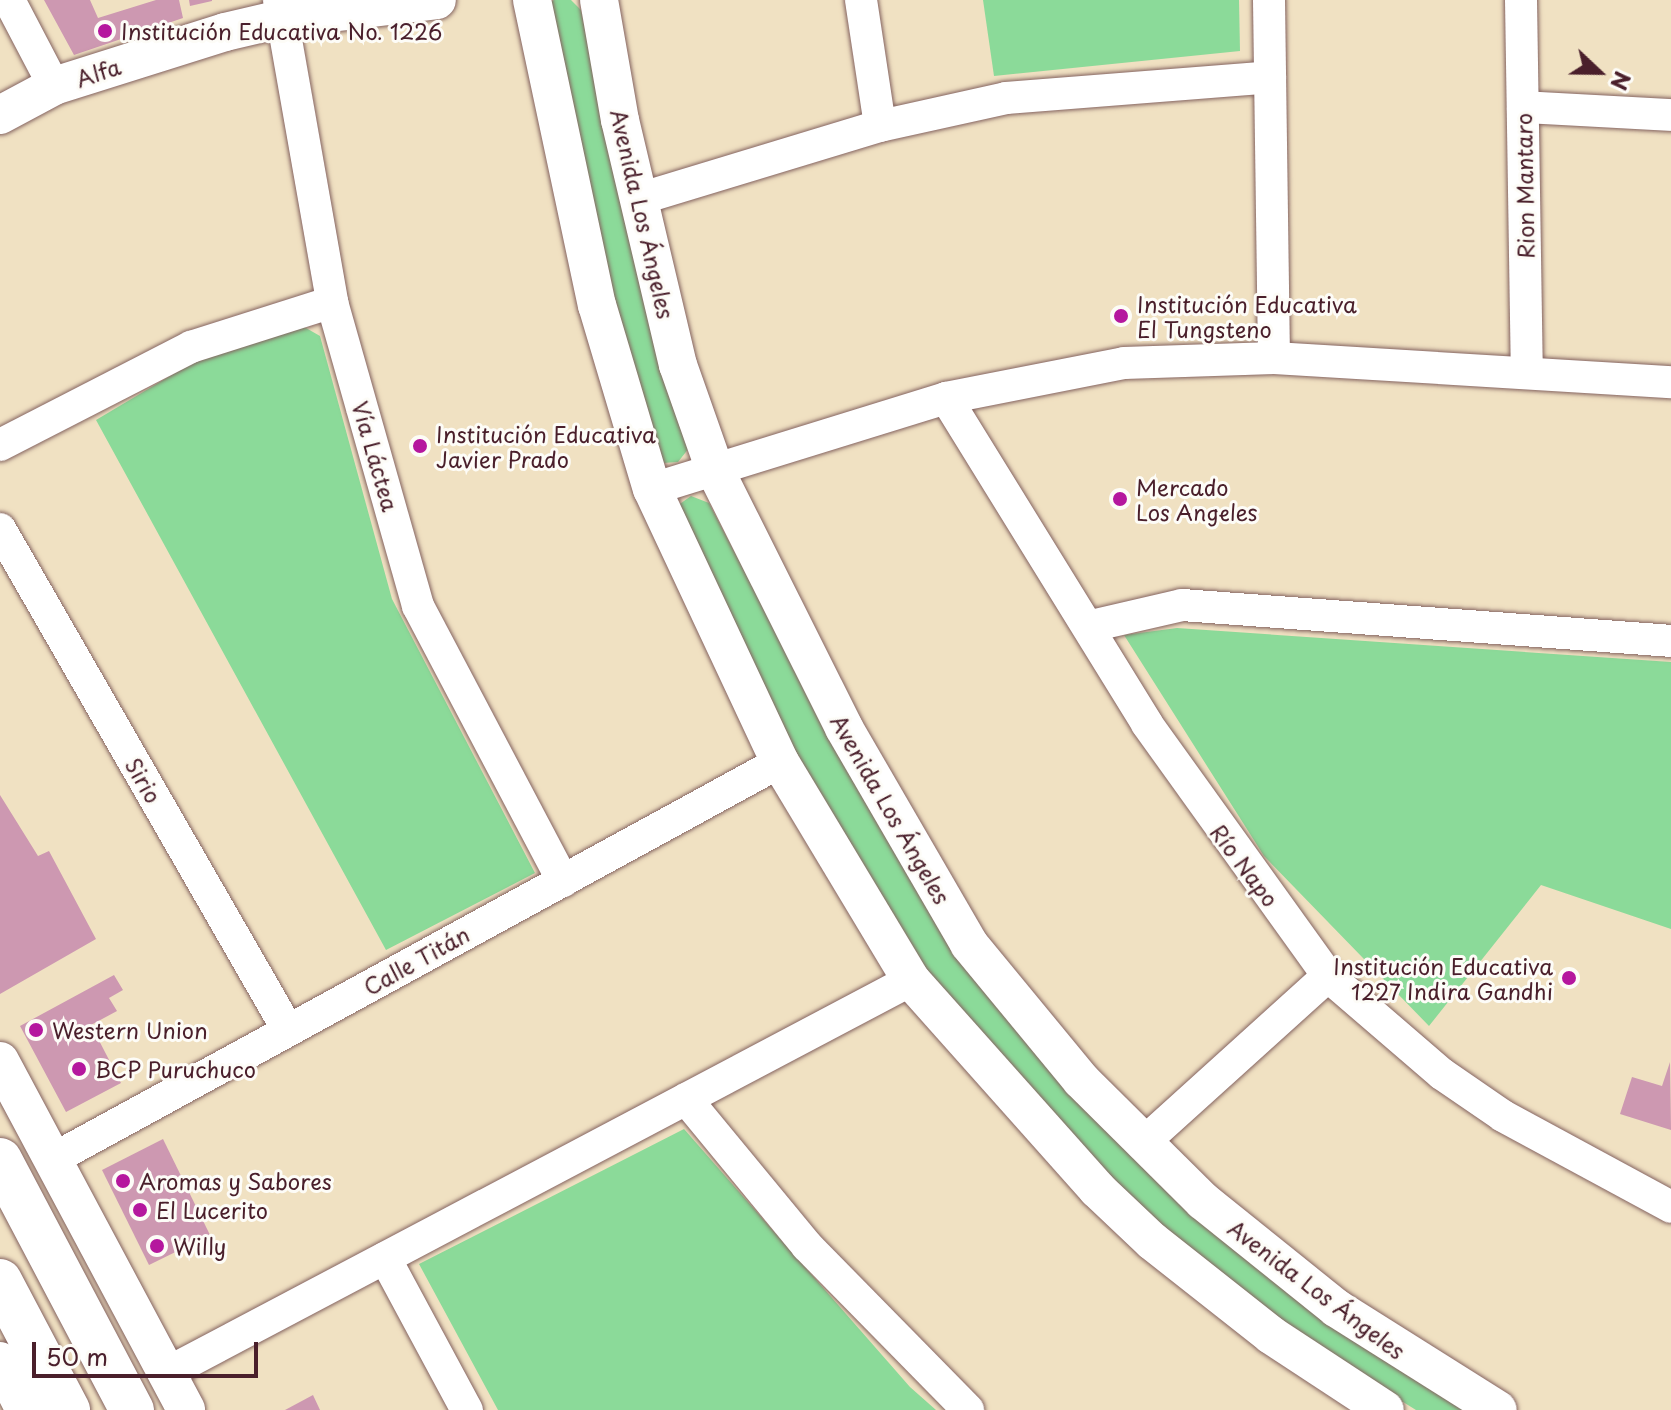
<!DOCTYPE html>
<meta charset="utf-8">
<style>
body{margin:0}
#map{position:relative;width:1671px;height:1410px;overflow:hidden;background:#f0e1c2;font-family:"Playpen Sans",sans-serif}
div>[style]{position:absolute}
[style*='--x']{left:calc(var(--x)*1px);top:calc(var(--y)*1px);width:calc(var(--w)*1px);rotate:calc(var(--a)*1deg)}
.green>*{inset:0;background:#8bda99}
.building>*{inset:0;background:#cd98b1}
.roads{filter:drop-shadow(0 0 2px #846360) drop-shadow(0 0 2px #846360)}
.minor>*{height:32px;margin:-16px;padding:0 16px;transform-origin:16px;border-radius:16px;background:#fff}
.tertiary>*{height:38px;margin:-19px;padding:0 19px;transform-origin:19px;border-radius:19px;background:#fff}
.primary>*{height:44px;margin:-22px;padding:0 22px;transform-origin:22px;border-radius:22px;background:#fff}
.dots>*{width:22px;height:22px;translate:-50% -50%;box-sizing:border-box;border:4px solid #fdfcf7;border-radius:50%}
span{translate:-50% -50%;white-space:nowrap;text-align:center;line-height:1.15;-webkit-text-stroke:6px #fdfcf7;paint-order:stroke}
.poi-label{font-size:22px;color:#4a1f2b}
.left{translate:0 -50%;text-align:left}
.right{translate:-100% -50%;text-align:right}
.street-label{font-size:22px;color:#4a1f2b}
.north{position:absolute;left:1559px;top:32px;width:80px;height:80px;-webkit-text-stroke:6px #fdfcf7;paint-order:stroke;rotate:112deg;font-size:22px;font-weight:700;line-height:32px;text-align:center;color:#4a1f2b}
.north::after{content:'';display:block;margin:auto;width:28px;height:36px;background:#4a1f2b;clip-path:polygon(50% 0,100% 100%,50% 72%,0 100%)}
.scale{position:absolute;left:32px;top:1342px;width:226px;height:36px;box-sizing:border-box;border:4px solid #4a1f2b;border-top:0;padding-left:10px;font-size:24px;line-height:28px;white-space:nowrap;color:#4a1f2b;-webkit-text-stroke:6px #fdfcf7;paint-order:stroke}
</style>
<div id="map">
<div class="green">
<i style="clip-path:polygon(554px 0,571px 0,581px 10px,620px 201px,689px 448px,678px 462px,663px 463px,623px 347px,548px 3px)"></i>
<i style="clip-path:polygon(983px 0,1239px 0,1240px 51px,994px 76px)"></i>
<i style="clip-path:polygon(299px 324px,320px 336px,392px 599px,535px 873px,386px 950px,96px 420px,217px 348px)"></i>
<i style="clip-path:polygon(691px 496px,709px 503px,847px 769px,1092px 1111px,1471px 1410px,1416px 1410px,1279px 1325px,1131px 1203px,918px 960px,830px 818px,759px 685px,677px 506px)"></i>
<i style="clip-path:polygon(1177px 628px,1671px 662px,1671px 929px,1541px 885px,1429px 1026px,1264px 856px,1124px 635px)"></i>
<i style="clip-path:polygon(684px 1129px,910px 1387px,936px 1410px,498px 1410px,419px 1264px)"></i>
</div>
<div class="building">
<i style="clip-path:polygon(44px 0,90px 0,98px 18px,156px 0,179px 0,183px 18px,74px 55px)"></i>
<i style="clip-path:polygon(189px 0,212px 0,212px 1px,190px 6px)"></i>
<i style="clip-path:polygon(0 795px,38px 856px,49px 851px,96px 939px,0 994px)"></i>
<i style="clip-path:polygon(114px 975px,123px 990px,109px 998px,117px 1011px,91px 1025px,121px 1083px,66px 1112px,20px 1026px)"></i>
<i style="clip-path:polygon(1670px 1062px,1671px 1130px,1620px 1114px,1632px 1077px,1662px 1086px)"></i>
<i style="clip-path:polygon(163px 1139px,210px 1235px,149px 1265px,102px 1170px)"></i>
<i style="clip-path:polygon(313px 1395px,320px 1410px,285px 1410px)"></i>
</div>
<div class="roads">
<div class="minor">
<i style="--x:9;--y:0;--w:97;--a:62.4"></i>
<i style="--x:279;--y:0;--w:307;--a:80"></i>
<i style="--x:332;--y:302;--w:316;--a:74.2"></i>
<i style="--x:418;--y:606;--w:311;--a:62.2"></i>
<i style="--x:861;--y:0;--w:127;--a:81.4"></i>
<i style="--x:1269;--y:0;--w:358;--a:89.2"></i>
<i style="--x:1521;--y:0;--w:372;--a:89.1"></i>
<i style="--x:1523;--y:107;--w:148;--a:3.1"></i>
<i style="--x:639;--y:199;--w:252;--a:-16.9"></i>
<i style="--x:880;--y:126;--w:129;--a:-12.5"></i>
<i style="--x:1006;--y:98;--w:265;--a:-4.5"></i>
<i style="--x:946;--y:398;--w:383;--a:58.3"></i>
<i style="--x:1147;--y:724;--w:310;--a:54.3"></i>
<i style="--x:1328;--y:976;--w:150;--a:40.7"></i>
<i style="--x:1442;--y:1074;--w:74;--a:34.5"></i>
<i style="--x:1503;--y:1116;--w:191;--a:28.4"></i>
<i style="--x:0;--y:445;--w:215;--a:-27.2"></i>
<i style="--x:191;--y:347;--w:148;--a:-17.7"></i>
<i style="--x:652;--y:489;--w:308;--a:-17.2"></i>
<i style="--x:946;--y:398;--w:181;--a:-11.1"></i>
<i style="--x:1124;--y:363;--w:150;--a:-1.9"></i>
<i style="--x:1274;--y:358;--w:398;--a:3.5"></i>
<i style="--x:0;--y:529;--w:578;--a:60.11"></i>
<i style="--x:1091;--y:626;--w:93;--a:-13"></i>
<i style="--x:1182;--y:605;--w:490;--a:4.2"></i>
<i style="--x:686;--y:1099;--w:190;--a:50.5"></i>
<i style="--x:807;--y:1246;--w:230;--a:45.5"></i>
<i style="--x:1142;--y:1144;--w:251;--a:-42.1"></i>
<i style="--x:53;--y:1159;--w:828;--a:-28.64"></i>
<i style="--x:385;--y:1258;--w:173;--a:61.7"></i>
<i style="--x:167;--y:1373;--w:841;--a:-27.84"></i>
</div>
<div class="tertiary">
<i style="--x:532;--y:0;--w:312;--a:78"></i>
<i style="--x:597;--y:305;--w:192;--a:73.4"></i>
<i style="--x:652;--y:489;--w:302;--a:64.9"></i>
<i style="--x:780;--y:762;--w:254;--a:59"></i>
<i style="--x:911;--y:980;--w:280;--a:48.3"></i>
<i style="--x:1097;--y:1189;--w:76;--a:43.4"></i>
<i style="--x:1152;--y:1241;--w:152;--a:38.3"></i>
<i style="--x:1271;--y:1335;--w:136;--a:33.3"></i>
<i style="--x:599;--y:0;--w:122;--a:80.1"></i>
<i style="--x:620;--y:120;--w:252;--a:76.7"></i>
<i style="--x:678;--y:365;--w:111;--a:70.6"></i>
<i style="--x:715;--y:470;--w:288;--a:63.4"></i>
<i style="--x:844;--y:728;--w:250;--a:59.9"></i>
<i style="--x:969;--y:944;--w:176;--a:50.5"></i>
<i style="--x:1081;--y:1080;--w:172;--a:44.8"></i>
<i style="--x:1203;--y:1201;--w:171;--a:38.8"></i>
<i style="--x:1336;--y:1308;--w:191;--a:32.2"></i>
<i style="--x:0;--y:115;--w:61;--a:-28.2"></i>
<i style="--x:54;--y:86;--w:179;--a:-17.5"></i>
<i style="--x:225;--y:32;--w:57;--a:-13.1"></i>
<i style="--x:281;--y:19;--w:157;--a:-6.9"></i>
<i style="--x:0;--y:1061;--w:395;--a:61.9"></i>
<i style="--x:0;--y:1361;--w:55;--a:63"></i>
</div>
<div class="primary">
<i style="--x:0;--y:1160;--w:283;--a:62.2"></i>
<i style="--x:0;--y:1281;--w:146;--a:62.2"></i>
</div>
</div>
<div class="dots">
<i style="left:105px;top:31px;background:#b5179e"></i>
<i style="left:1121px;top:316px;background:#b5179e"></i>
<i style="left:420px;top:446px;background:#b5179e"></i>
<i style="left:1120px;top:499px;background:#b5179e"></i>
<i style="left:1569px;top:978px;background:#b5179e"></i>
<i style="left:36px;top:1030px;background:#b5179e"></i>
<i style="left:79px;top:1069px;background:#b5179e"></i>
<i style="left:123px;top:1181px;background:#b5179e"></i>
<i style="left:140px;top:1210px;background:#b5179e"></i>
<i style="left:157px;top:1246px;background:#b5179e"></i>
</div>
<div class="poi-label">
<span class="left" style="left:121px;top:31px">Institución Educativa No. 1226</span>
<span class="left" style="left:1137px;top:316px">Institución Educativa<br>El Tungsteno</span>
<span class="left" style="left:436px;top:446px">Institución Educativa<br>Javier Prado</span>
<span class="left" style="left:1136px;top:499px">Mercado<br>Los Angeles</span>
<span class="right" style="left:1553px;top:978px">Institución Educativa<br>1227 Indira Gandhi</span>
<span class="left" style="left:52px;top:1030px">Western Union</span>
<span class="left" style="left:95px;top:1069px">BCP Puruchuco</span>
<span class="left" style="left:139px;top:1181px">Aromas y Sabores</span>
<span class="left" style="left:156px;top:1210px">El Lucerito</span>
<span class="left" style="left:173px;top:1246px">Willy</span>
</div>
<div class="street-label">
<span style="left:98px;top:72px;rotate:-18deg">Alfa</span>
<span style="left:1524px;top:186px;rotate:-91deg">Rion Mantaro</span>
<span style="left:643px;top:214px;rotate:77deg">Avenida Los Ángeles</span>
<span style="left:376px;top:456px;rotate:74deg">Vía Láctea</span>
<span style="left:144px;top:780px;rotate:60deg">Sirio</span>
<span style="left:891px;top:809px;rotate:60deg">Avenida Los Ángeles</span>
<span style="left:1245px;top:865px;rotate:53deg">Río Napo</span>
<span style="left:416px;top:960px;rotate:-29deg">Calle Titán</span>
<span style="left:1317px;top:1289px;rotate:37deg">Avenida Los Ángeles</span>
</div>
<div class="north">N</div>
<div class="scale">50 m</div>
</div>
